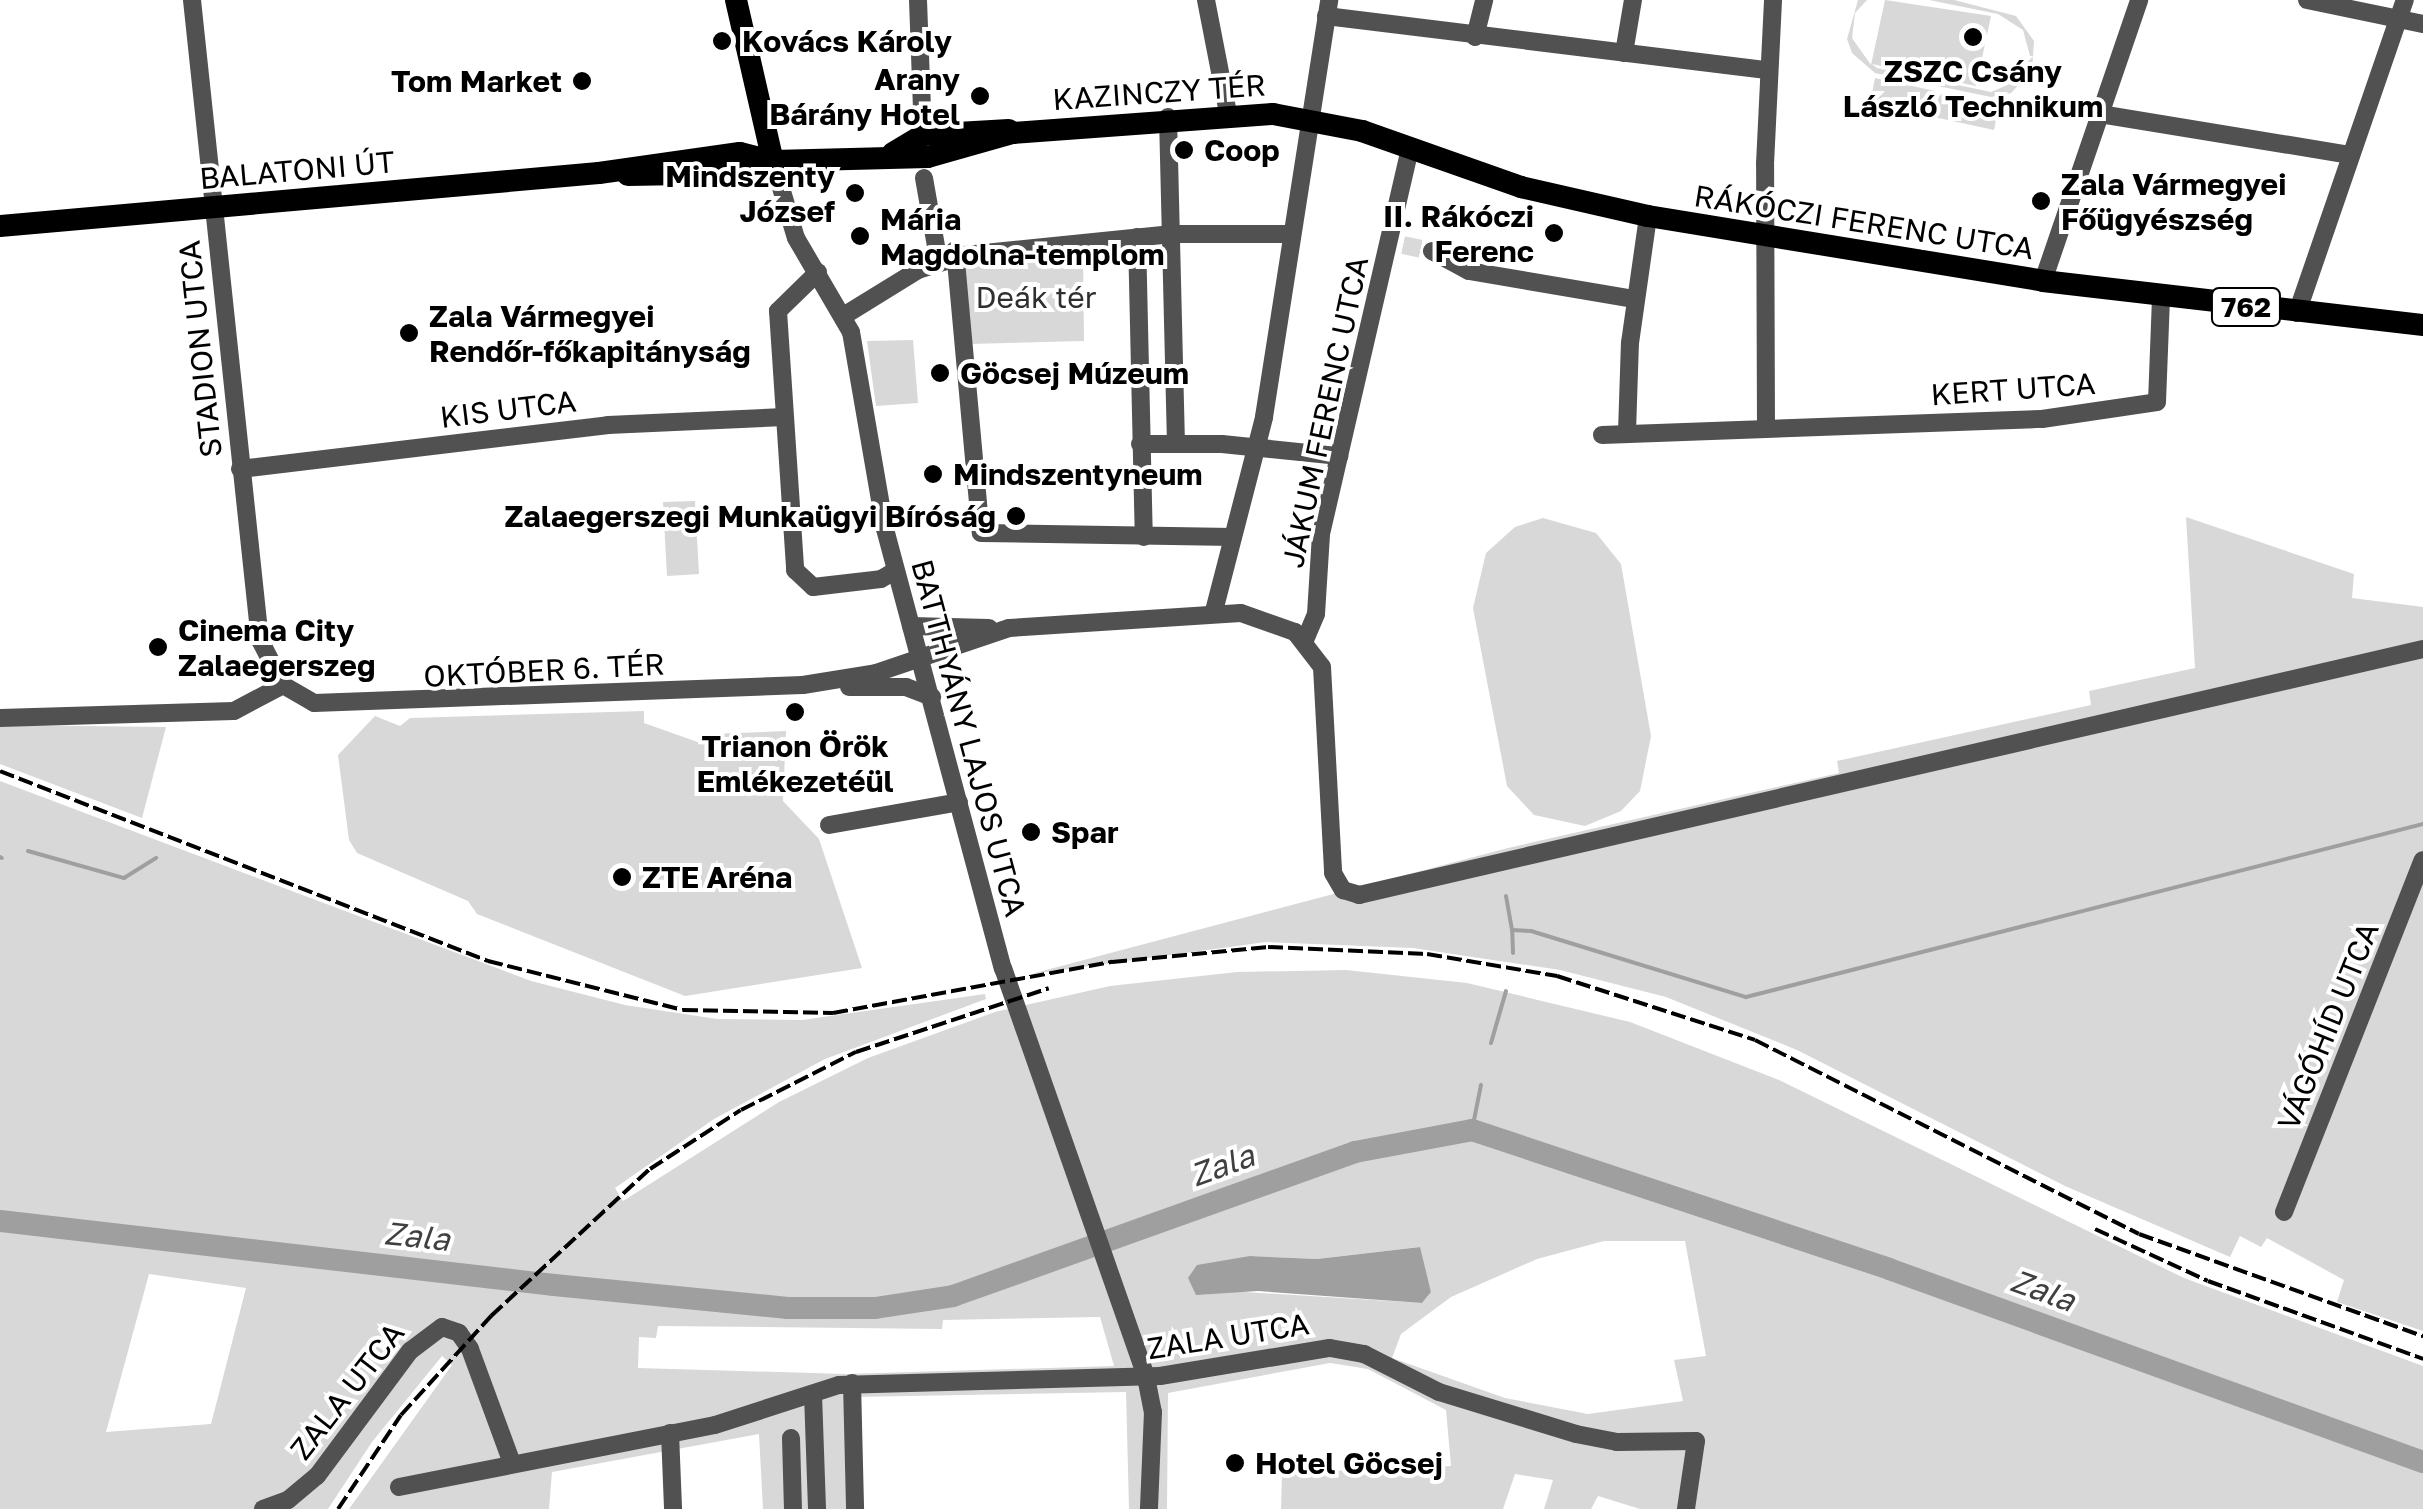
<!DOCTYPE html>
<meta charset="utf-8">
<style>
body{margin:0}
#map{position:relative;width:2423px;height:1509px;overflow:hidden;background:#fff;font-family:"Golos Text",sans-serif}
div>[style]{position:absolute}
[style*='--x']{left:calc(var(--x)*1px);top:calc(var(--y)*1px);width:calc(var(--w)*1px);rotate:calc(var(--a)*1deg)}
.green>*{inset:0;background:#d8d8d8}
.water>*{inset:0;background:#9f9f9f}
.stream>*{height:4px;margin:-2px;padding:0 2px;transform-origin:2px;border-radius:2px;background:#9f9f9f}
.river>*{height:22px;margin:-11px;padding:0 11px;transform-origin:11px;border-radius:11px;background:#9f9f9f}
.minor-tunnel>*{height:18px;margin-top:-9px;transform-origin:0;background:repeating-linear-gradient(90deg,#d9d9d9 0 18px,transparent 0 27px)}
.minor>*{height:18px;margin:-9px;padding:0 9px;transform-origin:9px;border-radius:9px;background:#515151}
.major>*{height:22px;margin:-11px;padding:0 11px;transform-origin:11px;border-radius:11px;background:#000}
.rail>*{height:4px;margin-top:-2px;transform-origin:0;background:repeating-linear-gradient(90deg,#000 0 15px,transparent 0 20px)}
.dots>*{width:28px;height:28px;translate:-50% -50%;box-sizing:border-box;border:5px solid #fff;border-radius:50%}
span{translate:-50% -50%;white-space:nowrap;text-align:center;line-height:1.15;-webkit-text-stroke:8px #fff;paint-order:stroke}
.shield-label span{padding:2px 8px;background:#fff;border:2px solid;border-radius:8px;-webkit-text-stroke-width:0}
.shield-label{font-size:28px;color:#000;font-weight:700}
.poi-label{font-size:30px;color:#000;font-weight:700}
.left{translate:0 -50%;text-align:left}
.right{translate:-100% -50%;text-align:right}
.street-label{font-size:30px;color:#000}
.park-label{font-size:30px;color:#2f2f2f}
.water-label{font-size:32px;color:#404040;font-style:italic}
</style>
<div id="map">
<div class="green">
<i style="clip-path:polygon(1858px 0,1867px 0,1855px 13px,1852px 38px,1871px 65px,1885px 0,1991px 16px,1976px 86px,1872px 64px,1877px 68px,1991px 92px,2019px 80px,2030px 56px,2023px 30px,1998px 14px,1929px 0,1954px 0,2016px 16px,2034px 41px,2032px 71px,2011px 93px,1991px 97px,1875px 73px,1852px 53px,1847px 39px)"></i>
<i style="clip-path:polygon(1875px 78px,1935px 91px,1929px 116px,1870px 103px)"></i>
<i style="clip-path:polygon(1940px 92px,1999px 105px,1994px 130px,1934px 117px)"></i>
<i style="clip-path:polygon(1083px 247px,1084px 341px,968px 344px,961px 261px)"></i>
<i style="clip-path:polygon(913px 340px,918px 403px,876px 406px,867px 341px)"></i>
<i style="clip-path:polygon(695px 501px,699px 574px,667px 576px,663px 502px)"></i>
<i style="clip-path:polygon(2186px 517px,2354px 574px,2352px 598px,2423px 607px,2423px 1331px,2337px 1302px,2344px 1280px,2267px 1238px,2261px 1247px,2240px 1236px,2230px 1257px,2065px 1186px,1797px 1050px,1666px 997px,1560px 970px,1413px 948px,1266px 942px,1031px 974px,1508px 848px,1839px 773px,1837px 761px,2091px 705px,2089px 691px,2195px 668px)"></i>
<i style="clip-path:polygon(1543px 518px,1596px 533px,1621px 564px,1651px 736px,1640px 791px,1621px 811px,1585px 826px,1534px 815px,1507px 786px,1473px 608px,1486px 553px,1515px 527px)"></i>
<i style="clip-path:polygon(644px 711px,644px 723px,706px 745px,711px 734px,786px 731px,783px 801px,819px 839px,862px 968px,685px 996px,477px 914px,468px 901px,357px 853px,349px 840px,338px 755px,375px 716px,400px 726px,410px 718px)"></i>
<i style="clip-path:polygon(0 725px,166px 727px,142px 818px,0 764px)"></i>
<i style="clip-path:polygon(evenodd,0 781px,531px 981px,625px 1005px,717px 1019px,802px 1020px,985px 994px,986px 999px,825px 1059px,714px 1119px,615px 1188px,623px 1201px,779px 1102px,868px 1058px,995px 1012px,1110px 986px,1237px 972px,1346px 970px,1467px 983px,1630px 1022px,1779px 1080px,2184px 1278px,2423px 1366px,2423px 1509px,1640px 1509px,1598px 1496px,1591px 1509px,1544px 1509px,1553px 1480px,1515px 1474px,1503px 1509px,1281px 1509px,1282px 1473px,1451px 1466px,1446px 1410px,1368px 1369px,1330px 1363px,1168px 1393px,1167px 1509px,1129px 1509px,1126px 1392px,855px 1397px,857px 1509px,763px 1509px,759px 1434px,552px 1472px,549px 1509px,349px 1509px,452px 1365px,442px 1356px,372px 1442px,328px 1509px,0 1509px,0 781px,1604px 1241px,1685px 1241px,1706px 1356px,1674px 1360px,1683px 1401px,1588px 1414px,1505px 1398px,1392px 1358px,1401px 1334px,1451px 1297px,1537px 1259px,1604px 1241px,0 781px,1419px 1247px,1431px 1292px,1422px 1303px,1214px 1290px,1250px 1256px,1317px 1259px,1419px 1247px,0 781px,149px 1274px,246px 1288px,211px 1424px,106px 1432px,149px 1274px,0 781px,1100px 1317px,1114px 1366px,846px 1374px,638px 1368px,639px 1337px,656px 1338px,658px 1326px,942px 1329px,943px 1320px,1100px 1317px)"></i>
</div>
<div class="water">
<i style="clip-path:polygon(1420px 1247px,1431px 1292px,1422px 1303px,1258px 1291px,1196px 1295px,1188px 1278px,1197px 1265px,1250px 1256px,1317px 1259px)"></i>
</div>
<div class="stream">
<i style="--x:28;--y:851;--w:100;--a:15.7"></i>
<i style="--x:124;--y:878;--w:38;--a:-32"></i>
<i style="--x:0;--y:857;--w:2;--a:27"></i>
<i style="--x:1506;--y:896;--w:35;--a:80"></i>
<i style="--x:1513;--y:953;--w:23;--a:-92"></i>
<i style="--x:1512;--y:930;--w:19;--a:3"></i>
<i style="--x:1531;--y:931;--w:225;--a:17.1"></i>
<i style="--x:1746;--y:997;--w:699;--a:-14.33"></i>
<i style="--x:1491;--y:1043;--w:54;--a:-73.9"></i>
<i style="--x:1472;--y:1130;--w:46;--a:-78.7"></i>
</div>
<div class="river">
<i style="--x:0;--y:1221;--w:558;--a:6.59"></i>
<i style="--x:554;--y:1285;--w:235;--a:5.6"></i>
<i style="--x:788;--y:1308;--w:87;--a:0"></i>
<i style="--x:875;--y:1308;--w:79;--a:-8.7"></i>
<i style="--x:953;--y:1296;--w:427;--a:-19.7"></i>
<i style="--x:1355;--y:1152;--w:119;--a:-10.6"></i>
<i style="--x:1472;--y:1130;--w:440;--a:18.4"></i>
<i style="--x:1889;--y:1269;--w:568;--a:19.87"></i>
</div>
<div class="minor-tunnel">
<i style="--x:1403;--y:245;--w:30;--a:12"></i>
</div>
<div class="minor">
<i style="--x:192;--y:0;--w:644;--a:83.94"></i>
<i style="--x:260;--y:640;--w:51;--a:62.9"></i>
<i style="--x:283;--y:685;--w:36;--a:30"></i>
<i style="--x:314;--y:703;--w:489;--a:-2.1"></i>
<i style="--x:803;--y:685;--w:74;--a:-9.3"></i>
<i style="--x:876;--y:673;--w:140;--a:-18.7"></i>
<i style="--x:1009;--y:628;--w:232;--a:-3.7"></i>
<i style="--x:1241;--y:613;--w:57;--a:19.4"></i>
<i style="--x:1295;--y:632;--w:44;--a:52.4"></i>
<i style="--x:1322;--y:667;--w:206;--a:86.9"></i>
<i style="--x:1333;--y:873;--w:20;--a:60"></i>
<i style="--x:1343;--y:890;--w:17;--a:17"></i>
<i style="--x:1359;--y:895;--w:1092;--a:-13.02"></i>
<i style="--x:918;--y:0;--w:135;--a:87.9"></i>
<i style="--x:1206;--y:0;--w:115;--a:79"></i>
<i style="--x:2307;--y:0;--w:118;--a:11.7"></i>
<i style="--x:1326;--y:16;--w:444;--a:7"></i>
<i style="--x:1475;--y:37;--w:38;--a:-76"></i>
<i style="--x:1624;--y:53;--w:54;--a:-80.4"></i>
<i style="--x:2100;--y:114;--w:254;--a:9.3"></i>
<i style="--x:1168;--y:117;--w:327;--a:88.6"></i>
<i style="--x:773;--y:161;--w:80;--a:73.4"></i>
<i style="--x:796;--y:238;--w:109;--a:59.7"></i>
<i style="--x:851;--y:332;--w:200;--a:80.2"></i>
<i style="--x:885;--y:529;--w:455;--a:75"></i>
<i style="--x:1003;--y:968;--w:433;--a:70.7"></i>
<i style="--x:1146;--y:1377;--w:36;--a:79"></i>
<i style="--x:1153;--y:1412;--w:97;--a:92.4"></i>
<i style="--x:924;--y:178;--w:86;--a:80"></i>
<i style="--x:1137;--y:237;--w:300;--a:88.7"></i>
<i style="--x:955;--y:250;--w:284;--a:84.8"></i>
<i style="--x:981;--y:533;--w:252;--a:0.9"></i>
<i style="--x:1432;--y:251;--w:42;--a:28.4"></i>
<i style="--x:1469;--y:271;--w:168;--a:9.6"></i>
<i style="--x:818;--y:272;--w:56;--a:135.7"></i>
<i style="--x:778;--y:311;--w:260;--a:86.2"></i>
<i style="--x:795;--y:570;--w:25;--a:43"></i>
<i style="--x:813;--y:587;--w:68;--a:-6.7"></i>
<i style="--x:881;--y:579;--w:16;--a:-30"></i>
<i style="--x:2043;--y:281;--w:297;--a:-71.1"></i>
<i style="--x:2297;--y:313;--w:331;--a:-71"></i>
<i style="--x:845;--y:315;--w:86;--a:-31.7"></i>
<i style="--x:918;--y:270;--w:49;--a:-17.7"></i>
<i style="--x:965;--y:255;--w:206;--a:-5.8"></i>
<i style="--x:1170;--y:234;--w:122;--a:0"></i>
<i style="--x:1766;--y:427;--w:263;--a:-90.2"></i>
<i style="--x:1765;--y:164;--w:164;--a:-87.2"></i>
<i style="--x:1627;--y:432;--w:89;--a:-88.1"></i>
<i style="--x:1630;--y:343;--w:128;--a:-81.9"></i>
<i style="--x:1602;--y:435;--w:440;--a:-2.1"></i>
<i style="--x:2042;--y:419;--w:116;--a:-8.4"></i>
<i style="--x:2157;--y:402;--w:105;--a:-87.8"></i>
<i style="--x:1140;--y:444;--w:82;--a:0"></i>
<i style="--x:1222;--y:444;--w:118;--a:5.9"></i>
<i style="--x:240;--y:469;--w:371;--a:-6.8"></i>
<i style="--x:608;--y:425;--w:176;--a:-2.6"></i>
<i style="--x:1214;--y:611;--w:200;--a:-75.5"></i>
<i style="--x:1264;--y:417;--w:422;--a:-81.1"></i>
<i style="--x:911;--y:626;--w:78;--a:1.5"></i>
<i style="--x:1305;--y:640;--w:28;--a:-67"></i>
<i style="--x:1316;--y:614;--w:80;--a:-86.4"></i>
<i style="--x:1321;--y:534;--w:397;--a:-77"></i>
<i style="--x:849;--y:687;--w:57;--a:0"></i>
<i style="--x:906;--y:687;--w:28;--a:21"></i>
<i style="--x:0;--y:718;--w:234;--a:-1.7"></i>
<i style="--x:234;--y:711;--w:55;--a:-28"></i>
<i style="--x:829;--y:825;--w:132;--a:-10"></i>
<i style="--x:2284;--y:1212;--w:378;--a:-68.5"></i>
<i style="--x:852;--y:1383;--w:126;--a:88.6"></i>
<i style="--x:813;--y:1394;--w:115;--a:88"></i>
<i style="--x:670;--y:1433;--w:76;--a:87.7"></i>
<i style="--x:791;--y:1438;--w:71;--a:88.4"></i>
<i style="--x:399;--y:1487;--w:322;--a:-11.1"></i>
<i style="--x:715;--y:1425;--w:130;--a:-17.9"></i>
<i style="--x:839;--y:1385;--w:321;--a:-1.6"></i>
<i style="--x:1160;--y:1376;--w:172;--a:-9.4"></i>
<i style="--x:1330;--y:1348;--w:35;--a:10"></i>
<i style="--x:1364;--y:1354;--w:84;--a:26.9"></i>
<i style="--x:1439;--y:1392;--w:143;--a:17"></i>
<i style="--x:1576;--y:1434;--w:42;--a:11"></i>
<i style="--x:1617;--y:1442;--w:79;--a:-0.7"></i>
<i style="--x:1696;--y:1441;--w:69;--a:98.4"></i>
<i style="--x:263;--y:1509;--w:27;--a:-20"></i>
<i style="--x:288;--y:1500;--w:38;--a:-40"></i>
<i style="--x:317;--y:1476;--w:156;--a:-53.4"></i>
<i style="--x:410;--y:1351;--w:40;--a:-37"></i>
<i style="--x:442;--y:1327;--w:18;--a:19"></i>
<i style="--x:459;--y:1333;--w:19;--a:55"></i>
<i style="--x:470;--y:1349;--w:121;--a:69.8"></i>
</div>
<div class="major">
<i style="--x:736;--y:0;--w:165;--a:77.1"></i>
<i style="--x:893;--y:153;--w:35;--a:-31"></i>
<i style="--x:923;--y:135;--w:86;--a:-3.3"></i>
<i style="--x:628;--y:175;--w:114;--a:-1"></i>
<i style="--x:742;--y:173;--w:33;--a:-21"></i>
<i style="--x:0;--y:226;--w:601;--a:-5.06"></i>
<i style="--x:599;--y:173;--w:142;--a:-8.1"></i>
<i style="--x:740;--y:153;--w:34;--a:14"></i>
<i style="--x:773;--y:161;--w:155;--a:-1.5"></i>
<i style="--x:928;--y:157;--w:88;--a:-15.8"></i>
<i style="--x:1013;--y:133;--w:261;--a:-4.2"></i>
<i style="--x:1273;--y:114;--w:91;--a:10.8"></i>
<i style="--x:1362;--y:131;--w:169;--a:19.4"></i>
<i style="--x:1521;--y:187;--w:130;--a:12.9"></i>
<i style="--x:1648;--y:216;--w:400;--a:9.3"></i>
<i style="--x:2043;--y:281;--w:383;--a:6.6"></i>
</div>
<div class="rail">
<i style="--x:0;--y:771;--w:524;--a:21.27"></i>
<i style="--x:488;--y:961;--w:201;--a:14.1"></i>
<i style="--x:683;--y:1010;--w:150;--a:1.1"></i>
<i style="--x:833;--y:1013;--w:284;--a:-10.4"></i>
<i style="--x:1112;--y:962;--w:157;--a:-5.5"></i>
<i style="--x:1268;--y:947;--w:159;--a:2.5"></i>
<i style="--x:1427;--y:954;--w:132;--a:9.6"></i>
<i style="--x:1557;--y:976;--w:208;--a:17.9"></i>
<i style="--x:1755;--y:1040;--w:430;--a:26.8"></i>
<i style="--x:2139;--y:1234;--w:302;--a:19.8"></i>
<i style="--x:2095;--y:1229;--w:124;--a:24.7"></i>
<i style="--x:2208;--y:1281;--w:229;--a:19.9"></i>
<i style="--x:338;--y:1509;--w:113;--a:-56.2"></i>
<i style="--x:401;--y:1415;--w:134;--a:-47.7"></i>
<i style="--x:491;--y:1316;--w:217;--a:-42.8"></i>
<i style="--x:650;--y:1169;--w:108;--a:-33"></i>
<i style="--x:741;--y:1110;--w:129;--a:-26.8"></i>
<i style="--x:856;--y:1052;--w:203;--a:-18.3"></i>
</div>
<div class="dots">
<i style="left:1973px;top:37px;background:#000"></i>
<i style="left:722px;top:41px;background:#000"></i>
<i style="left:582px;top:81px;background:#000"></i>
<i style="left:980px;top:96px;background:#000"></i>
<i style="left:1184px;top:150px;background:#000"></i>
<i style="left:855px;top:193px;background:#000"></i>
<i style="left:2041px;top:201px;background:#000"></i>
<i style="left:1554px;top:233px;background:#000"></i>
<i style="left:860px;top:236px;background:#000"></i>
<i style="left:409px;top:333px;background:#000"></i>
<i style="left:940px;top:373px;background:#000"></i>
<i style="left:933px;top:474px;background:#000"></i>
<i style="left:1016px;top:516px;background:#000"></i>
<i style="left:158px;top:647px;background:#000"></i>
<i style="left:795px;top:712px;background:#000"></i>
<i style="left:1031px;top:832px;background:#000"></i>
<i style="left:622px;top:877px;background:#000"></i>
<i style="left:1235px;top:1463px;background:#000"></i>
</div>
<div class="shield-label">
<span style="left:2246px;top:307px">762</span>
</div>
<div class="poi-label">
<span class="left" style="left:742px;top:41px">Kovács Károly</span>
<span style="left:1973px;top:88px">ZSZC Csány<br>László Technikum</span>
<span class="right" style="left:960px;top:96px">Arany<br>Bárány Hotel</span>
<span class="right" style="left:562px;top:81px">Tom Market</span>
<span class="left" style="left:1204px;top:150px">Coop</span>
<span class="right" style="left:835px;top:193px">Mindszenty<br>József</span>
<span class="left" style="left:2061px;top:201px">Zala Vármegyei<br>Főügyészség</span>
<span class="right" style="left:1534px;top:233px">II. Rákóczi<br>Ferenc</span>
<span class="left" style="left:880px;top:236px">Mária<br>Magdolna-templom</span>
<span class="left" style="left:429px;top:333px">Zala Vármegyei<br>Rendőr-főkapitányság</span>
<span class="left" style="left:960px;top:373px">Göcsej Múzeum</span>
<span class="left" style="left:953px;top:474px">Mindszentyneum</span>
<span class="right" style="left:996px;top:516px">Zalaegerszegi Munkaügyi Bíróság</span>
<span class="left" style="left:178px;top:647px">Cinema City<br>Zalaegerszeg</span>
<span style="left:795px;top:763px">Trianon Örök<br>Emlékezetéül</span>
<span class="left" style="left:1051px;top:832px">Spar</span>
<span class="left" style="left:642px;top:877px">ZTE Aréna</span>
<span class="left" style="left:1255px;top:1463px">Hotel Göcsej</span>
</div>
<div class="street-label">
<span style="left:1159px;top:92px;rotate:-4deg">KAZINCZY TÉR</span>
<span style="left:297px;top:170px;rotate:-5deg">BALATONI ÚT</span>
<span style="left:1864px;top:222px;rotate:9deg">RÁKÓCZI FERENC UTCA</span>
<span style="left:200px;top:349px;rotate:-96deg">STADION UTCA</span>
<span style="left:2013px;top:389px;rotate:-4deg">KERT UTCA</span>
<span style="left:508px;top:409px;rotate:-7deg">KIS UTCA</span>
<span style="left:1325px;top:412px;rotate:-78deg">JÁKUM FERENC UTCA</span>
<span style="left:544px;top:670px;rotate:-3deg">OKTÓBER 6. TÉR</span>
<span style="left:969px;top:738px;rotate:75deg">BATTHYÁNY LAJOS UTCA</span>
<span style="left:2328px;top:1026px;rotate:-68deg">VÁGÓHÍD UTCA</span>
<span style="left:1228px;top:1336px;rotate:-9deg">ZALA UTCA</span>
<span style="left:347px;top:1391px;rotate:-52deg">ZALA UTCA</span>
</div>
<div class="park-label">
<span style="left:1036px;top:297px">Deák tér</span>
</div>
<div class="water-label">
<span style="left:1222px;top:1165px;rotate:-20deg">Zala</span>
<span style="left:417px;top:1236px;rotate:6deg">Zala</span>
<span style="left:2043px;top:1290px;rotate:20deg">Zala</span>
</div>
</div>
